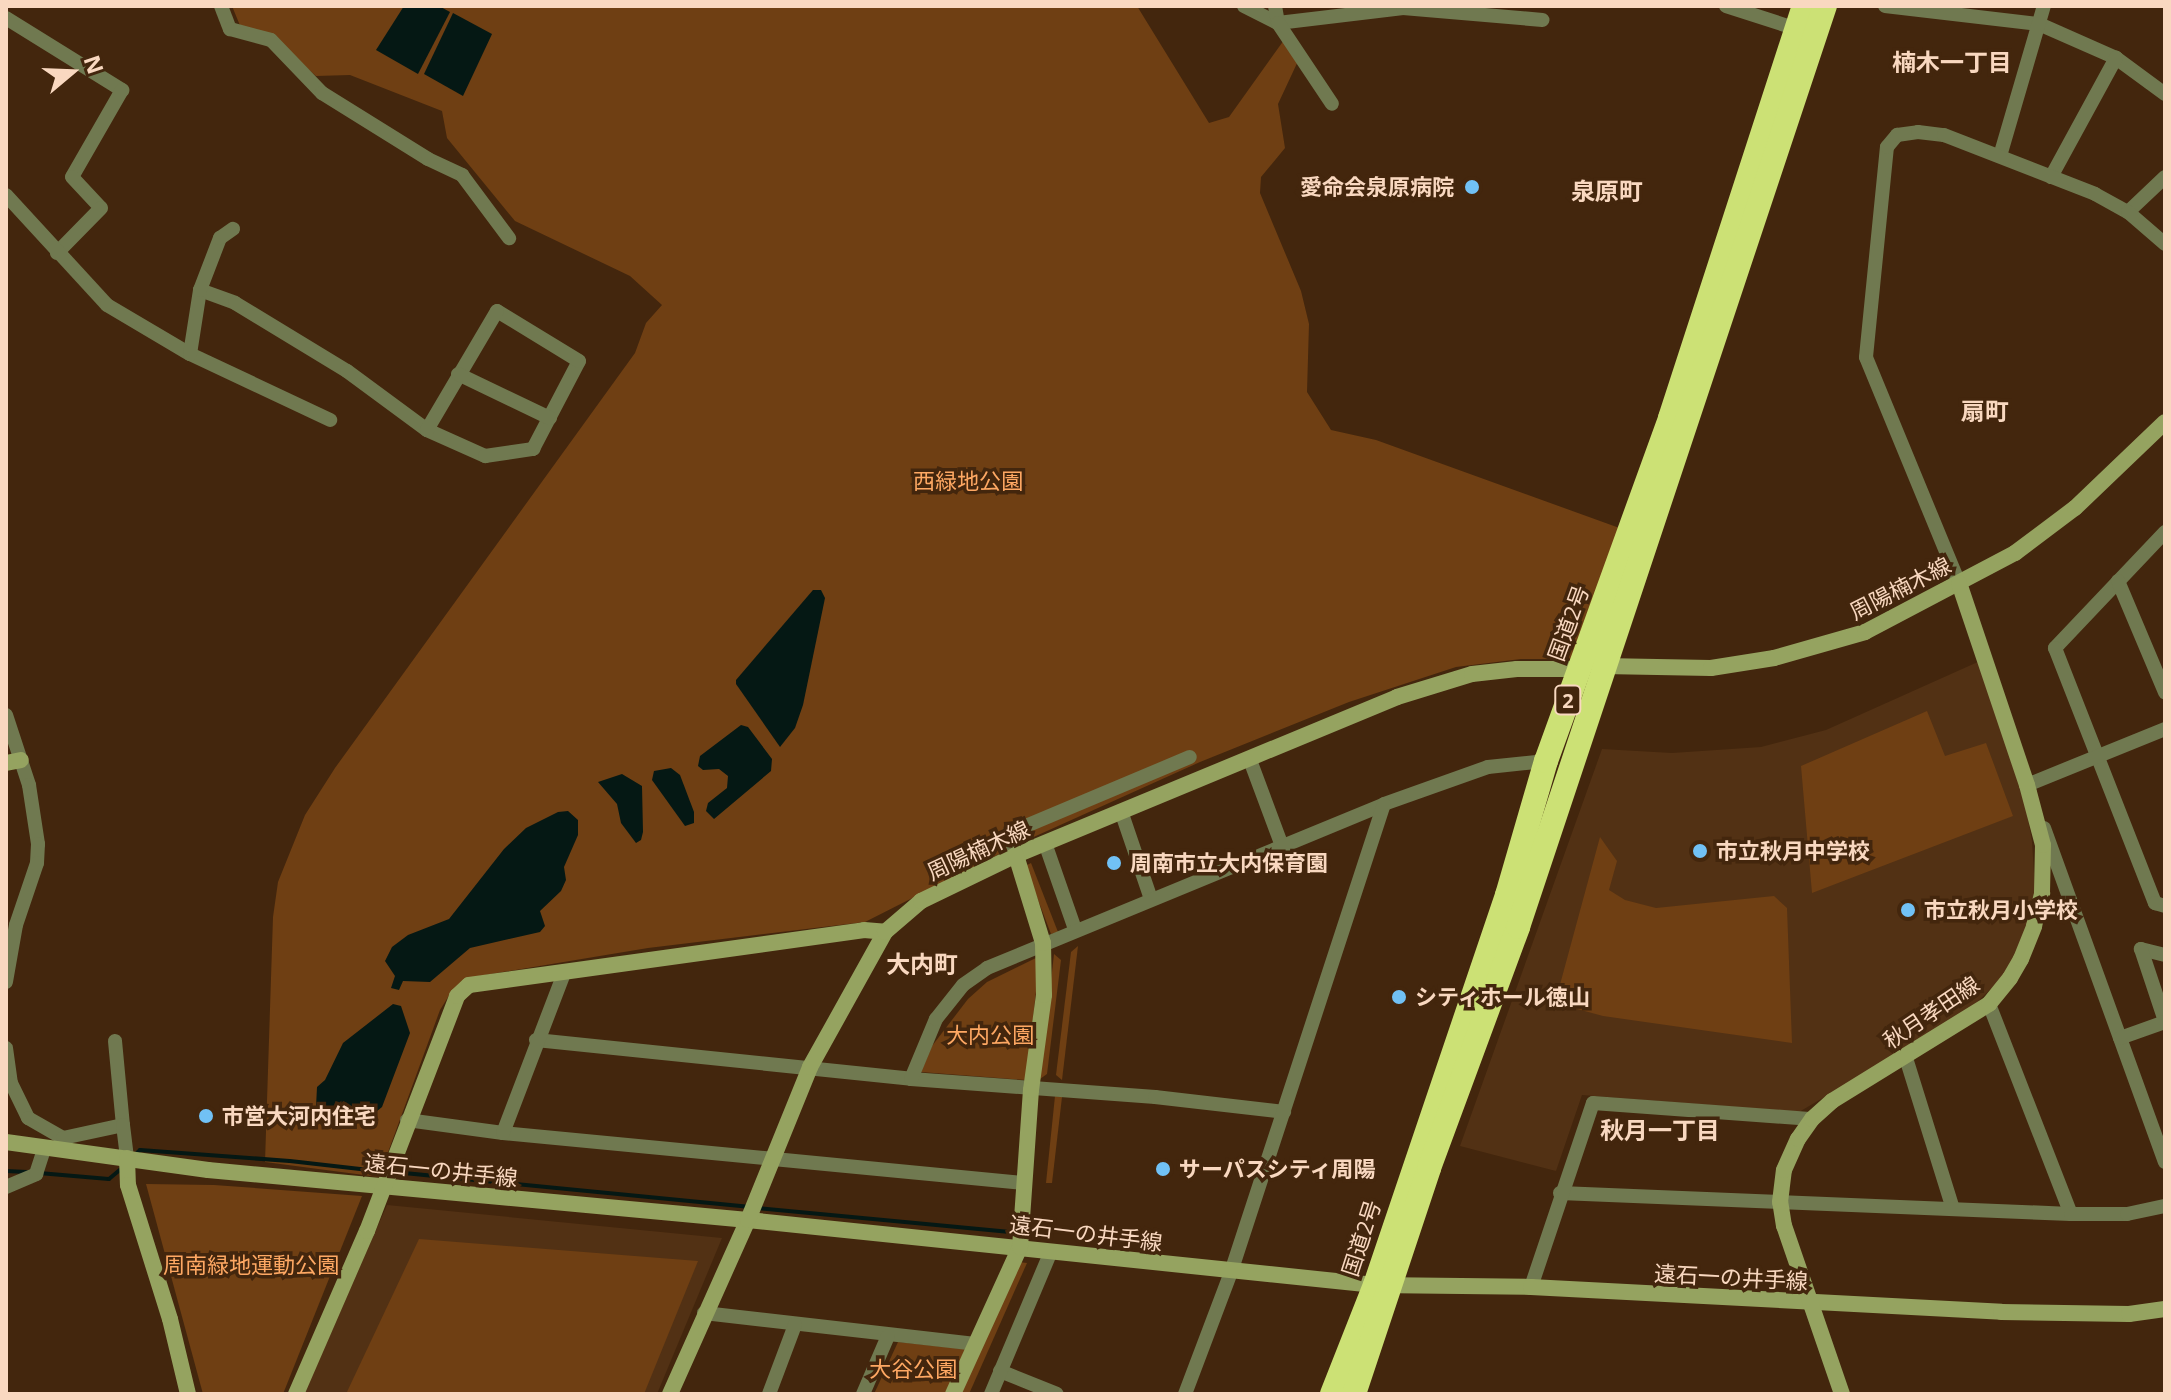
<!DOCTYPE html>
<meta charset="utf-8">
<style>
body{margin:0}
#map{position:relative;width:2171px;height:1400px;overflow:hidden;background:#43260d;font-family:"Open Sans","Noto Sans JP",sans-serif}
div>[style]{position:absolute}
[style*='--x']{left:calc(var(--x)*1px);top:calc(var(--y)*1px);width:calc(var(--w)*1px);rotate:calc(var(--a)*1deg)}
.built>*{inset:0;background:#523114}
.green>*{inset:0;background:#6f3f13}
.water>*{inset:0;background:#051814}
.stream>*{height:4px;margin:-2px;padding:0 2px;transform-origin:2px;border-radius:2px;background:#051814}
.street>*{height:14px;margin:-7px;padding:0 7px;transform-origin:7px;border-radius:7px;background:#707950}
.secondary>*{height:16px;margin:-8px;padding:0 8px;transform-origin:8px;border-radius:8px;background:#95a360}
.highway>*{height:24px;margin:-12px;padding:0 12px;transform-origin:12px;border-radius:12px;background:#cce175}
.dots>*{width:22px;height:22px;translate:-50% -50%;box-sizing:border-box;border:4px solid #43260d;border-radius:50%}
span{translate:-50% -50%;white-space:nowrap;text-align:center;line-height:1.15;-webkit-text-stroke:7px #43260d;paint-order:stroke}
.shield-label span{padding:2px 6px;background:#43260d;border:2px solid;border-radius:6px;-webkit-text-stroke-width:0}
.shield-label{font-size:20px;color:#f9d8c0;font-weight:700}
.poi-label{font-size:22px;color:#f9d8c0;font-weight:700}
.right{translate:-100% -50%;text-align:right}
.left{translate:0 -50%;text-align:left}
.park-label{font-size:22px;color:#fea863}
.street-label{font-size:22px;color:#f9d8c0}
.neighbourhood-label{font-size:24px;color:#f9d8c0;font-weight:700}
.frame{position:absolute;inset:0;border:8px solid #f9d8c0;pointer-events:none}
.north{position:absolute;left:32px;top:32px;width:80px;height:80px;-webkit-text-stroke:6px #43260d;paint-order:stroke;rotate:71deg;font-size:22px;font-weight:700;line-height:32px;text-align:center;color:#f9d8c0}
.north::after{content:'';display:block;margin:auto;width:28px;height:36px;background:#f9d8c0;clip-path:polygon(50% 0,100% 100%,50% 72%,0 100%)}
</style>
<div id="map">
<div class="built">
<i style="clip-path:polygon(1980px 661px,2022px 787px,2032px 841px,2035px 890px,2026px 938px,2003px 977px,1965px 1014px,1799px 1112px,1582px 1095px,1556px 1171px,1460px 1146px,1602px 749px,1672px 753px,1761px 747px,1826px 730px)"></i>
<i style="clip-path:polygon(387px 1205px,722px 1238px,657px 1394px,304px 1394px)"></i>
</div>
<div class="green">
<i style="clip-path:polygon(232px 6px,1137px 6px,1209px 123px,1229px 117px,1284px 40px,1299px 59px,1278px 104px,1285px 148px,1261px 177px,1260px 193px,1301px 291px,1309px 324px,1307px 392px,1331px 430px,1376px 440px,1625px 530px,1574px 659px,1521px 659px,1456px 667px,1349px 702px,1200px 762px,1027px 840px,865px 922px,648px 948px,473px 977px,450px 994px,440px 1010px,379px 1177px,265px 1162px,273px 917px,278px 882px,305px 815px,335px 768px,635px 353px,646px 323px,662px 305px,630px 276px,515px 221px,447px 138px,442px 111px,350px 75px,316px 76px,275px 40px,241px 28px)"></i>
<i style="clip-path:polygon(1927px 711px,1945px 756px,1986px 743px,2013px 816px,1812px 893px,1801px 766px)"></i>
<i style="clip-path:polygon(1600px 837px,1617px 861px,1609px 890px,1625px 900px,1656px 908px,1774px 896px,1787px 908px,1792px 1043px,1603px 1016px,1555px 1003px)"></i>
<i style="clip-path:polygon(1031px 863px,1058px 932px,1051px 934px,1025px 866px)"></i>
<i style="clip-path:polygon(1078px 946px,1062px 1080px,1056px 1075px,1071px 952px)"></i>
<i style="clip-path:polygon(1054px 954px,1061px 960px,1047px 1074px,1040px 1079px)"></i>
<i style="clip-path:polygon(1040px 956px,1026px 1080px,921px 1072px,932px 1046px,968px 999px,987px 982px)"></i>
<i style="clip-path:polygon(1055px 1096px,1062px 1097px,1052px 1183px,1046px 1183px)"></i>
<i style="clip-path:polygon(146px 1184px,214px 1185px,362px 1196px,283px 1394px,203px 1394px)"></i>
<i style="clip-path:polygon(419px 1239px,698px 1261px,644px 1394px,346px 1394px)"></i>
<i style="clip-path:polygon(1019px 1262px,1027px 1263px,969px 1394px,961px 1394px)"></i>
<i style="clip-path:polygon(898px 1342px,965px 1349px,945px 1394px,874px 1394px)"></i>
</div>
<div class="water">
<i style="clip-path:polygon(404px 6px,439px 6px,450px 12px,418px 74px,376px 50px)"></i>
<i style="clip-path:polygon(453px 13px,492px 34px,463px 96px,424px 74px)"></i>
<i style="clip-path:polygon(813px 590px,821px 590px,825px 598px,803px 705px,795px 728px,780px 747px,736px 684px,736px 680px)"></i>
<i style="clip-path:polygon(741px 725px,748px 727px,772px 759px,771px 771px,714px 819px,706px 811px,708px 803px,727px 788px,728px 776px,719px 769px,703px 770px,698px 766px,700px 756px)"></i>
<i style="clip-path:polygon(671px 768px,680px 775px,694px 812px,694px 823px,685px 826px,652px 780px,654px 771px)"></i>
<i style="clip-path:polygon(622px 774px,642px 786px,643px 832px,641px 840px,636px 843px,621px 823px,617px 804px,598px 782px)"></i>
<i style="clip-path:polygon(568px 811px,578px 820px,578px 835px,564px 867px,566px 880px,561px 891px,540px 911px,545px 926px,540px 932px,470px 948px,430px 982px,403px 981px,399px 990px,391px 988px,395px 976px,385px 961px,392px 947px,408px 935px,449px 919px,504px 849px,526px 828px,558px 812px)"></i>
<i style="clip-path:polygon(393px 1004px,401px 1006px,410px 1033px,382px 1107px,371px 1116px,346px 1121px,316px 1107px,317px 1087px,325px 1080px,343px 1043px)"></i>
</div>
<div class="stream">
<i style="--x:137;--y:1153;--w:4;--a:-45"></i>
<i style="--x:140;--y:1150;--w:150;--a:4.2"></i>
<i style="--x:290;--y:1161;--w:97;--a:6.5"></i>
<i style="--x:6;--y:1171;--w:21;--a:3"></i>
<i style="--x:394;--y:1172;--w:356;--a:5.6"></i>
<i style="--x:39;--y:1173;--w:70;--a:4.9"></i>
<i style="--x:109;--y:1179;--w:17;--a:-40"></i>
<i style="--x:757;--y:1208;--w:257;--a:5.4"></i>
</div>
<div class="street">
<i style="--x:221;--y:6;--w:25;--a:69"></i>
<i style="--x:230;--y:29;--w:42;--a:15"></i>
<i style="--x:271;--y:40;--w:74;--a:46.1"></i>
<i style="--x:322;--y:93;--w:125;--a:31.9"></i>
<i style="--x:428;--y:159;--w:38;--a:25"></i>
<i style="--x:462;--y:175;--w:79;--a:53.3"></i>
<i style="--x:1244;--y:6;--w:38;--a:27"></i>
<i style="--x:1278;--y:23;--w:126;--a:-6.8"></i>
<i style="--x:1403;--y:8;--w:140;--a:4.9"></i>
<i style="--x:1275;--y:6;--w:17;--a:80"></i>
<i style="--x:1278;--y:23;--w:97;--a:56.3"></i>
<i style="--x:1726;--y:6;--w:75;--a:17.9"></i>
<i style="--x:1885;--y:6;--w:155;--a:6.7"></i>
<i style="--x:2039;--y:24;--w:84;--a:23.8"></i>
<i style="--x:2116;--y:58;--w:61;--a:36.3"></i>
<i style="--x:6;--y:18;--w:137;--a:31.8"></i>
<i style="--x:122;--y:90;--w:100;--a:119.9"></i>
<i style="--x:72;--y:177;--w:42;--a:46.9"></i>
<i style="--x:101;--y:208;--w:63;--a:134.4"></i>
<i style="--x:2000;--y:156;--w:156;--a:-73.7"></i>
<i style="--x:2051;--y:177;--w:136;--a:-61.4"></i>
<i style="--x:6;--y:195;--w:149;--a:47.4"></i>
<i style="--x:107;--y:305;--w:96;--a:30.6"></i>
<i style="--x:190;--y:354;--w:155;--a:25.2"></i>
<i style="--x:2128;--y:212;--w:51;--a:-43.4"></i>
<i style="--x:200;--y:290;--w:37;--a:20"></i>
<i style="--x:235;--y:303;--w:131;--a:31.3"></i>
<i style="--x:347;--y:371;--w:99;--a:36.4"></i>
<i style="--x:427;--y:430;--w:64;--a:24.1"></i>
<i style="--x:485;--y:456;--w:49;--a:-8.3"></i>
<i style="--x:533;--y:449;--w:99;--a:-62.4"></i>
<i style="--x:579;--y:361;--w:96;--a:-148.6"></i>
<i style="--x:497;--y:311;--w:138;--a:120.5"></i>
<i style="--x:190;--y:354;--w:65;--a:-81.1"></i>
<i style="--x:200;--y:290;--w:56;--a:-69"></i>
<i style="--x:220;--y:238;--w:16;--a:-35"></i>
<i style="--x:458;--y:374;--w:102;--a:25.6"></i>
<i style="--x:2165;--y:532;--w:160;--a:133.5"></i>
<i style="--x:2055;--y:648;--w:274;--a:68.6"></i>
<i style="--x:2155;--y:903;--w:10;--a:17"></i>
<i style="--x:2118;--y:581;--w:121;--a:67.1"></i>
<i style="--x:1959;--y:583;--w:244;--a:-112.4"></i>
<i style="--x:1866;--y:357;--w:211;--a:-84.3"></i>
<i style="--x:1887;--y:147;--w:16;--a:-50"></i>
<i style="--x:1897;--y:135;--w:21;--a:-8"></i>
<i style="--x:1918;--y:132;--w:26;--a:7"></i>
<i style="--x:1944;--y:135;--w:162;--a:21.3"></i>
<i style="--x:2095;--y:194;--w:38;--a:29"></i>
<i style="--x:2128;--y:212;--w:49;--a:40.9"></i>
<i style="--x:6;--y:715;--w:74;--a:71.8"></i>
<i style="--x:29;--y:785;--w:60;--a:81.3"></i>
<i style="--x:38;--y:844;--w:19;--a:93"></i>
<i style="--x:37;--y:863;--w:65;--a:108.7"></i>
<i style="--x:16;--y:925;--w:58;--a:100"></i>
<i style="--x:1250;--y:760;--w:92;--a:69.6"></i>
<i style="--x:2030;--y:793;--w:9;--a:-111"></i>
<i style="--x:2027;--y:785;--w:149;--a:-22.1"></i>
<i style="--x:1121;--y:811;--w:93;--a:71.2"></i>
<i style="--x:2044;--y:828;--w:355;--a:70.1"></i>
<i style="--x:1045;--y:843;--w:91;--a:70.8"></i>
<i style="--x:1016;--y:855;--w:23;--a:-108"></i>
<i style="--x:1009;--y:833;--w:196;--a:-22.8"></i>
<i style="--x:2165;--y:955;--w:25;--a:-166"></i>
<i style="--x:2141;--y:949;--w:76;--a:71.6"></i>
<i style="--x:1989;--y:1004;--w:225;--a:68.7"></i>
<i style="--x:2120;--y:1038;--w:48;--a:-19.6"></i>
<i style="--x:536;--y:1040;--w:377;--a:5.9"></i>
<i style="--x:911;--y:1079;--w:245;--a:4.2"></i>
<i style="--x:1155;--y:1097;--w:130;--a:6.6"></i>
<i style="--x:115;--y:1041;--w:84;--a:84.6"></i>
<i style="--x:6;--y:1048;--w:35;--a:82"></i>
<i style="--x:11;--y:1083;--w:39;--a:64"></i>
<i style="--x:28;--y:1118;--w:40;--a:29.7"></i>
<i style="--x:63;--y:1138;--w:61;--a:-12.2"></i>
<i style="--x:123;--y:1125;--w:33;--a:83"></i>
<i style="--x:1906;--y:1058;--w:158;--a:72.7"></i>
<i style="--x:911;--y:1079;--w:65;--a:-67.4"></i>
<i style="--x:936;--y:1019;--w:43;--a:-51.5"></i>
<i style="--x:963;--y:985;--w:29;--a:-35"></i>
<i style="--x:987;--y:968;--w:430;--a:-22.4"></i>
<i style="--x:1384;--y:804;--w:110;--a:-19.6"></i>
<i style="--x:1488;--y:767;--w:58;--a:-5.9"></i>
<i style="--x:407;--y:1120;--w:97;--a:7.7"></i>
<i style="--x:503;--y:1133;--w:522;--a:5.49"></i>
<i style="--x:503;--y:1133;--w:173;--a:-69.1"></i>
<i style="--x:6;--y:1187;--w:33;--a:-23"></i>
<i style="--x:36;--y:1174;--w:26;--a:-72"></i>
<i style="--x:1560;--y:1193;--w:511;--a:2.35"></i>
<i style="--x:2071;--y:1214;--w:56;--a:0"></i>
<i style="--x:2127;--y:1214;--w:39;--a:-12"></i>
<i style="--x:1531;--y:1287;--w:194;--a:-71.4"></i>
<i style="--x:1593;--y:1103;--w:220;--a:4.2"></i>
<i style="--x:704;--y:1313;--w:273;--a:6.5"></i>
<i style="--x:1000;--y:1371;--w:61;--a:22"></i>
<i style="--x:769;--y:1394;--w:74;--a:-69.4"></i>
<i style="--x:863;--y:1394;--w:63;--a:-66.7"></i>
<i style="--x:991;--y:1394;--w:155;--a:-67.2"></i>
<i style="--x:1185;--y:1394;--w:130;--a:-69.3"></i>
<i style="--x:1231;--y:1272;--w:492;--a:-71.9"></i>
</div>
<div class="secondary">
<i style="--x:1603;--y:666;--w:108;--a:1.1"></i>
<i style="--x:1711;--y:668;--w:64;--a:-9"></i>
<i style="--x:1774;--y:658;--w:95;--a:-15.9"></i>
<i style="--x:1865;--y:632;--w:170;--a:-27.8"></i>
<i style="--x:2015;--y:553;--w:75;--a:-36.9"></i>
<i style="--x:2075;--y:508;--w:124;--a:-43.7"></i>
<i style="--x:6;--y:763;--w:15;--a:-11"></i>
<i style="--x:6;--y:1142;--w:204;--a:7.9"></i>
<i style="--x:208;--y:1170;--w:542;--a:5.29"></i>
<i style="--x:748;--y:1220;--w:630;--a:5.92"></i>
<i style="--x:1375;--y:1285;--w:156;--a:0.7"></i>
<i style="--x:1531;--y:1287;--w:471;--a:3"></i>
<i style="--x:2001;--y:1312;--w:128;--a:0.9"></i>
<i style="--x:2129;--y:1314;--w:36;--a:-8"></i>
<i style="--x:127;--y:1158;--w:27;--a:88"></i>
<i style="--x:128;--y:1185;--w:140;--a:72.6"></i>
<i style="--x:170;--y:1319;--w:77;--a:76.5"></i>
<i style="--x:296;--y:1394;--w:178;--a:-66.5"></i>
<i style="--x:367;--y:1231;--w:252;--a:-69"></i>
<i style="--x:457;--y:996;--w:16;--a:-43"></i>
<i style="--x:469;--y:985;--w:399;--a:-7.9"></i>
<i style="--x:864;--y:930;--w:21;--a:5"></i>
<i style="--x:670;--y:1394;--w:191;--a:-65.9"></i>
<i style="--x:748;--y:1220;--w:165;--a:-67.9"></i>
<i style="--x:810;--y:1067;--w:154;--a:-60.9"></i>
<i style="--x:885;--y:932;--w:48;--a:-40.7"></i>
<i style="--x:921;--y:901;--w:106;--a:-25.8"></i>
<i style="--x:1016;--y:855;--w:412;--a:-22.5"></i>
<i style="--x:1397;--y:697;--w:78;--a:-17"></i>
<i style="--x:1472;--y:674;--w:45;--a:-6.3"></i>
<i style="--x:1517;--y:669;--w:62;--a:0"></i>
<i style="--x:953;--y:1394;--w:162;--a:-65.5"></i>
<i style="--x:1020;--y:1247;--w:157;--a:-86"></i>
<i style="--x:1031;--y:1090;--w:96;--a:-82.2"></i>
<i style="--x:1044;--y:995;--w:52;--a:-91.1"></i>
<i style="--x:1043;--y:943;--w:92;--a:-107.1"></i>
<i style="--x:1842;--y:1394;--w:178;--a:-109"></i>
<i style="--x:1784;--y:1226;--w:24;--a:-99"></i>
<i style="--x:1780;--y:1202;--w:32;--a:-83"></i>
<i style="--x:1784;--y:1170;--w:34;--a:-66"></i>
<i style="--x:1798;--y:1139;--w:24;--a:-55"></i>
<i style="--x:1812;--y:1119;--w:27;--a:-42"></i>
<i style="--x:1832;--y:1101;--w:185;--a:-31.7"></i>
<i style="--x:1989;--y:1004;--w:33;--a:-51"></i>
<i style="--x:2010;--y:978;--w:22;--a:-60"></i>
<i style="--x:2021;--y:959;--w:35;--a:-68"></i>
<i style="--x:2034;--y:926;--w:34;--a:-76"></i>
<i style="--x:2042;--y:893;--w:48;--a:-88.8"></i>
<i style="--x:2043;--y:845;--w:62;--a:-104.9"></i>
<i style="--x:2027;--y:785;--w:213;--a:-108.6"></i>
</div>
<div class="highway">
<i style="--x:1332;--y:1394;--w:117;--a:-68.5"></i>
<i style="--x:1375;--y:1285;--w:412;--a:-71.3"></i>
<i style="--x:1507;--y:895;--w:140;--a:-73.8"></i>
<i style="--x:1546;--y:761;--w:365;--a:-70.1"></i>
<i style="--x:1670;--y:418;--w:433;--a:-72"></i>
<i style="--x:1354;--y:1394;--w:238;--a:-71.6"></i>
<i style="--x:1429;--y:1168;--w:257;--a:-69.7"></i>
<i style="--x:1518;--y:927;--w:971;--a:-71.57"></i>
</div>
<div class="dots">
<i style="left:1472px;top:187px;background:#71c1f5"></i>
<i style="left:1700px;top:851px;background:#71c1f5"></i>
<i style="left:1114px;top:863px;background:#71c1f5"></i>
<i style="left:1908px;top:910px;background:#71c1f5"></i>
<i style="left:1399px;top:997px;background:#71c1f5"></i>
<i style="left:206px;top:1116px;background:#71c1f5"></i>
<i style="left:1163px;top:1169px;background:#71c1f5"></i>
</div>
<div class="shield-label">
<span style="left:1568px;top:700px">2</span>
</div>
<div class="poi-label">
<span class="right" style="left:1454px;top:187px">愛命会泉原病院</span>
<span class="left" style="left:1716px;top:851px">市立秋月中学校</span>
<span class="left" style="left:1130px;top:863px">周南市立大内保育園</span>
<span class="left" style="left:1924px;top:910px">市立秋月小学校</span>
<span class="left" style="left:1415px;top:997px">シティホール徳山</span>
<span class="left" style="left:222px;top:1116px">市営大河内住宅</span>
<span class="left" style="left:1179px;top:1169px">サーパスシティ周陽</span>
</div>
<div class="park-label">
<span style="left:968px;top:481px">西緑地公園</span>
<span style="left:990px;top:1035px">大内公園</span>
<span style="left:251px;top:1265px">周南緑地運動公園</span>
<span style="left:913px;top:1369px">大谷公園</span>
</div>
<div class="street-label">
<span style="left:1900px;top:588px;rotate:-27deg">周陽楠木線</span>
<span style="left:1568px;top:623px;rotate:-70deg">国道2号</span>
<span style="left:978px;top:850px;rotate:-25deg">周陽楠木線</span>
<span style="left:1931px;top:1012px;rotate:-34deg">秋月孝田線</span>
<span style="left:441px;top:1170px;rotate:6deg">遠石一の井手線</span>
<span style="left:1086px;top:1233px;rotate:7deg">遠石一の井手線</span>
<span style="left:1361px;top:1238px;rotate:-72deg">国道2号</span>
<span style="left:1731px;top:1277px;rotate:3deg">遠石一の井手線</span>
</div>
<div class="neighbourhood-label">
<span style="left:1952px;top:62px">楠木一丁目</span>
<span style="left:1607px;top:191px">泉原町</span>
<span style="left:1985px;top:411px">扇町</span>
<span style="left:922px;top:964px">大内町</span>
<span style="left:1660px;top:1130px">秋月一丁目</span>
</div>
<div class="frame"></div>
<div class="north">N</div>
</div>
